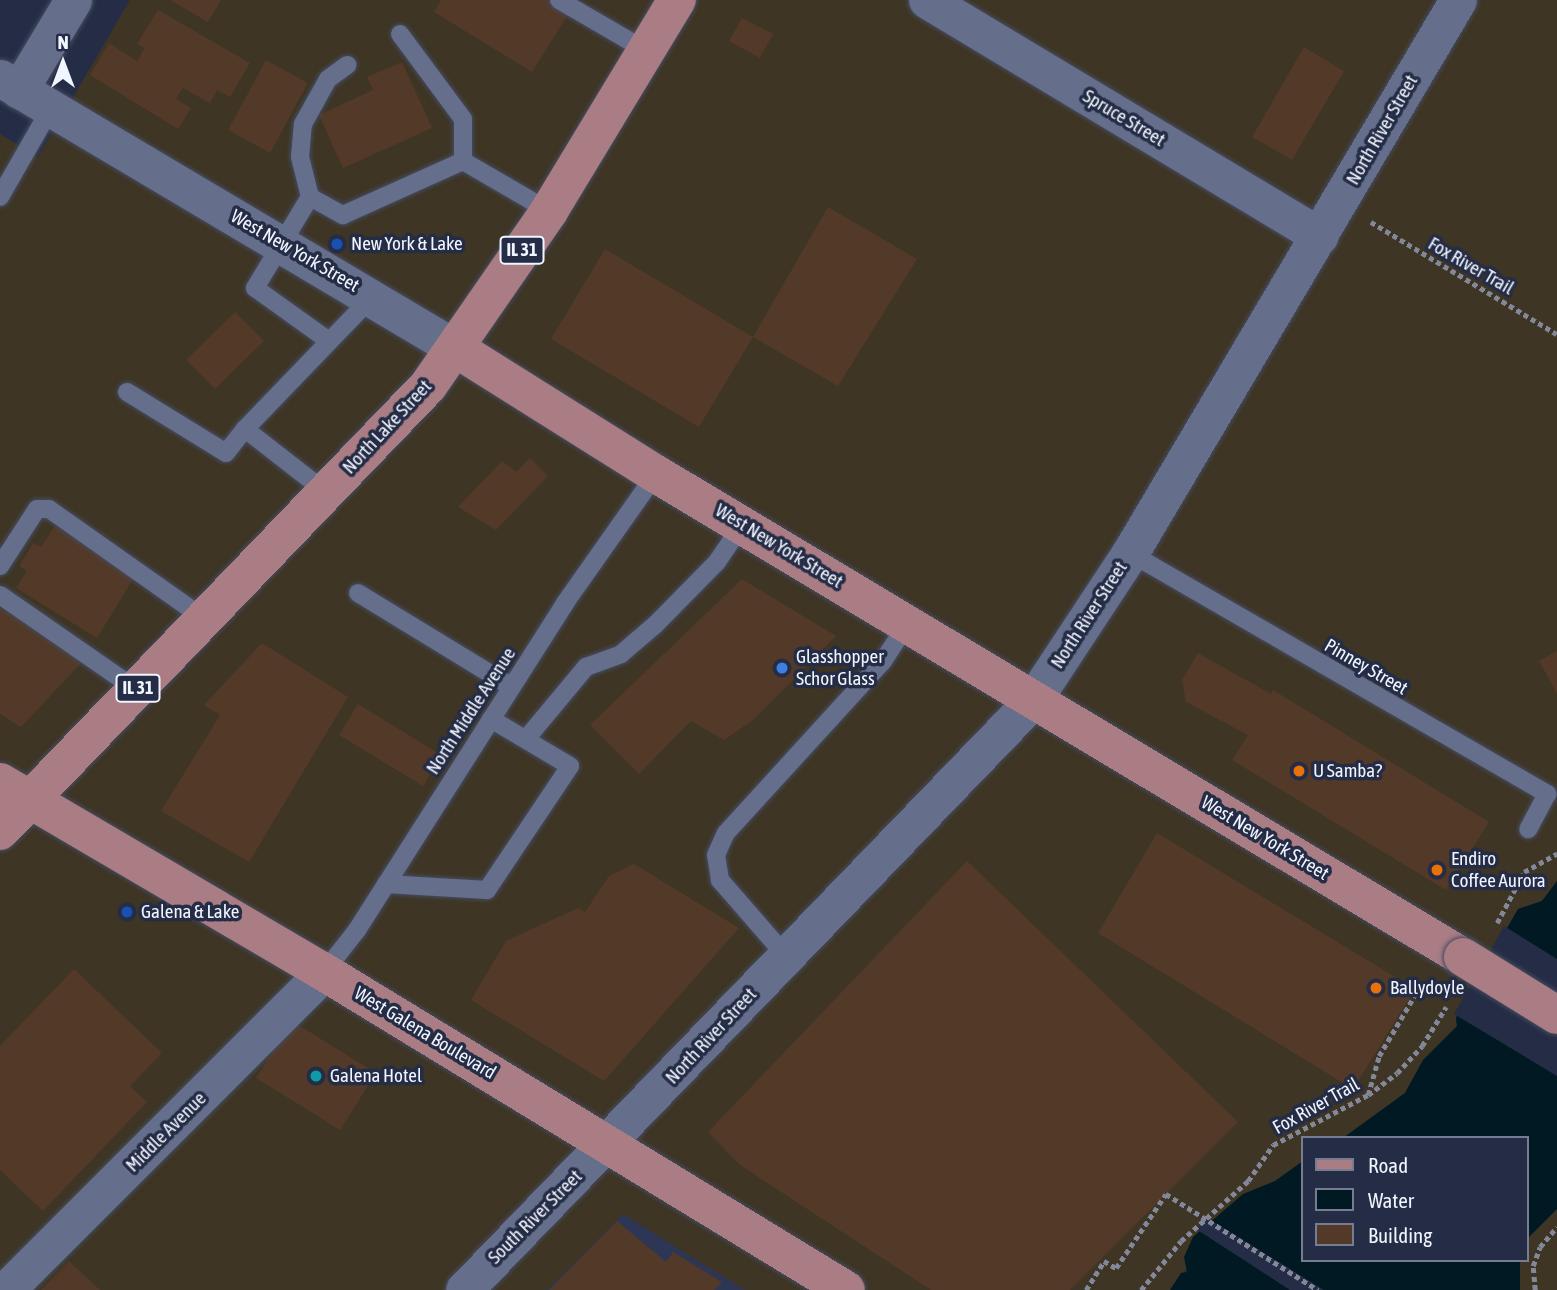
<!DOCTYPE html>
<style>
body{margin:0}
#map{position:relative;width:1557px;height:1290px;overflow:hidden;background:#252d46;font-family:"Asap Condensed",sans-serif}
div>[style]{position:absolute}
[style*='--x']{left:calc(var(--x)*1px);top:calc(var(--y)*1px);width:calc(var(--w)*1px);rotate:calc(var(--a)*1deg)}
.commercial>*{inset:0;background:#3e3524}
.built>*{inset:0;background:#2d3654}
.water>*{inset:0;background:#001922}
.pier>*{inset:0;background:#252d46}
.building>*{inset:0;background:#533a28}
.path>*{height:4.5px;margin-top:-2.25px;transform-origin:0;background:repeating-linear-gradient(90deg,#82889a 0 5px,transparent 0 8.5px)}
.roads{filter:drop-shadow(0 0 2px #454b5f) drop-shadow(0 0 2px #454b5f)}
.service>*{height:18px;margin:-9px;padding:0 9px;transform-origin:9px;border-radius:9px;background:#656f8c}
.minor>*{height:37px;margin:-18.5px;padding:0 18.5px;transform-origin:18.5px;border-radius:18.5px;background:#656f8c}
.primary>*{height:38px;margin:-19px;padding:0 19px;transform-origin:19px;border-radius:19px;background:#aa7c84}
.path-bridge>*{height:4.5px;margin-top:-2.25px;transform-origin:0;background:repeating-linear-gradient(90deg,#82889a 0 5px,transparent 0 8.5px)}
.bridges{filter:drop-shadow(0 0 2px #454b5f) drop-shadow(0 0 2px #454b5f)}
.primary-bridge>*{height:38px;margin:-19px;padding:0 19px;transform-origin:19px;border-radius:19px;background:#aa7c84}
.dots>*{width:19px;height:19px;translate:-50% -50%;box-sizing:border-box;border:4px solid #252d46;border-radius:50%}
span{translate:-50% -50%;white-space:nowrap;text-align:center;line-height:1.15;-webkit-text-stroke:7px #252d46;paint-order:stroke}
.shield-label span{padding:2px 5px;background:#252d46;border:2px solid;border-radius:5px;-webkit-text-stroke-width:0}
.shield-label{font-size:18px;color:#f1f5ff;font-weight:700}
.street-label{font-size:19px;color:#f1f5ff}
.poi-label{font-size:19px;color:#f1f5ff}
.left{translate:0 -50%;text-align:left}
.legend{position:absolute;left:1301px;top:1136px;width:228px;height:126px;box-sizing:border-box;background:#252d46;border:2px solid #777d90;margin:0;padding:9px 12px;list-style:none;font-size:21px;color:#f1f5ff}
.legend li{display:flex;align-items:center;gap:14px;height:35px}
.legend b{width:35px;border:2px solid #777d90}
.north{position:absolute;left:28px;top:28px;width:70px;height:70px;-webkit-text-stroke:5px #252d46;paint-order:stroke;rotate:0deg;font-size:19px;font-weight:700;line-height:28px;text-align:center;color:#f1f5ff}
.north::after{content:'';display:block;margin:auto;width:24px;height:32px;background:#f1f5ff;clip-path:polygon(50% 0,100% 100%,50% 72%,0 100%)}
</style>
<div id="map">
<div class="commercial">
<i style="clip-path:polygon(130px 0,1557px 0,1557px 881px,1542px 901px,1518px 909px,1456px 1017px,1457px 1026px,1447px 1040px,1423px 1060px,1405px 1093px,1343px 1138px,1303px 1138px,1303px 1161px,1275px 1181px,1243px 1195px,1170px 1290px,0 1290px,0 134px,38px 157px)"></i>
<i style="clip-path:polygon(1557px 1209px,1557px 1290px,1520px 1290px,1519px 1266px,1520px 1260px,1527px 1260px,1527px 1239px)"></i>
</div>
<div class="built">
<i style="clip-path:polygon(623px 1214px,745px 1290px,547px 1290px)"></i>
</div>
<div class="water">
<i style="clip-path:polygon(1557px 881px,1557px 1209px,1527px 1239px,1527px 1138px,1343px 1138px,1405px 1093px,1423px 1060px,1457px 1026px,1456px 1018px,1518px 909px,1542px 901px)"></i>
<i style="clip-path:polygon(1303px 1161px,1303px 1260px,1520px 1260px,1520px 1290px,1170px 1290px,1181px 1273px,1187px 1272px,1184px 1257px,1193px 1237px,1243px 1194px,1275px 1181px)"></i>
</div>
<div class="pier">
<i style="clip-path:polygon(1504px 926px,1557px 959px,1557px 1076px,1454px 1014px)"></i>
<i style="clip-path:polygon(1209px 1219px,1324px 1290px,1290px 1290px,1196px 1229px)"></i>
</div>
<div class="building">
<i style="clip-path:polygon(170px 0,221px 0,208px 22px)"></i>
<i style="clip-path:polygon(441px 0,548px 0,569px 13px,532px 72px,434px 12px)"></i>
<i style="clip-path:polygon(158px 10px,250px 63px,230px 97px,217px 90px,210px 103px,183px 88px,176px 99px,191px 108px,178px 129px,90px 75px,109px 43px,137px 61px,145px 48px,137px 44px)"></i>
<i style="clip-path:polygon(742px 18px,773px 34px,760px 58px,729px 41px)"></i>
<i style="clip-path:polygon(1304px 47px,1344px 71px,1292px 160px,1252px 137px)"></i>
<i style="clip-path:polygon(266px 60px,308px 83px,270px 153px,228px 130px)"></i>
<i style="clip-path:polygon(402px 62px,432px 128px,343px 168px,319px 115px,373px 90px,367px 77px)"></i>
<i style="clip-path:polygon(828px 207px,917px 259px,838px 386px,753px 337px)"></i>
<i style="clip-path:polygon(605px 249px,753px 337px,699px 427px,551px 339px)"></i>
<i style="clip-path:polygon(235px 312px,264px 341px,215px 389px,186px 360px)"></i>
<i style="clip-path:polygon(530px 458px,548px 476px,496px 530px,458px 507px,502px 461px,516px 472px)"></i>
<i style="clip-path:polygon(55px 526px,135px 576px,97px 638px,16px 588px,27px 571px,19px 566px,33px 543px,41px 547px)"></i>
<i style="clip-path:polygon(742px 579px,836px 636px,753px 720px,724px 740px,691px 721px,639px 774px,590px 725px)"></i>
<i style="clip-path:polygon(0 608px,85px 659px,21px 727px,0 714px)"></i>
<i style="clip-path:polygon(262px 643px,348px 697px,249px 862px,161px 811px,220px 715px,204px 705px)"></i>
<i style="clip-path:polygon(1557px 651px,1557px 693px,1539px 661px)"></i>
<i style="clip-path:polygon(1198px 653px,1271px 694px,1273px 690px,1489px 822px,1446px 890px,1232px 760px,1248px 735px,1186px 702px,1182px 680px)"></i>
<i style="clip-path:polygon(358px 704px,441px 755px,423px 786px,339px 735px)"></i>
<i style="clip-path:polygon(1157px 833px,1415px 989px,1353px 1089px,1098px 933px)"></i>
<i style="clip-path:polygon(967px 861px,1238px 1122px,1070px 1290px,931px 1290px,740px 1165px,708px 1132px)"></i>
<i style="clip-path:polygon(634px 864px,739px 928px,604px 1081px,471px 1000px,506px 941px,578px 908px,585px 912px,609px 876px)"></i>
<i style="clip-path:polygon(74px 969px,162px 1053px,130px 1086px,147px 1102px,43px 1211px,0 1170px,0 1046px)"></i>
<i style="clip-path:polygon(292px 1021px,376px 1073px,340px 1130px,256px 1078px)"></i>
<i style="clip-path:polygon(617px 1221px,666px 1262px,673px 1252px,722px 1282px,714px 1290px,549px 1290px)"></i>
<i style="clip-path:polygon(69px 1261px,100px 1290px,41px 1290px)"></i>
</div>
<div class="path">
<i style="--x:1371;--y:222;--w:217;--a:31.1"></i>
<i style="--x:1497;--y:923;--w:58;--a:-62.1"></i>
<i style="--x:1524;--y:872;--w:38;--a:-29"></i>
<i style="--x:1368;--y:1095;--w:41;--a:-74.2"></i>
<i style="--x:1379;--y:1056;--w:85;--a:-59.5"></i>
<i style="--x:1086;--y:1290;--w:34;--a:-58"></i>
<i style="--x:1104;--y:1261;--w:14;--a:30"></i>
<i style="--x:1116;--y:1268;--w:89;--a:-56"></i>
<i style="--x:1141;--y:1290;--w:63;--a:-50.8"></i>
<i style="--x:1181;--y:1241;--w:90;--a:-41.8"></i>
<i style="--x:1248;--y:1181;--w:44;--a:-55.2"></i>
<i style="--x:1273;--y:1145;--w:107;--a:-27.8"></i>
<i style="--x:1368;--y:1095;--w:36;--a:-37"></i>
<i style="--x:1397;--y:1073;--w:37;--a:-47"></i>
<i style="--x:1422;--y:1046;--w:46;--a:-58.4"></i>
<i style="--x:1535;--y:1290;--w:24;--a:-95"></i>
<i style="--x:1533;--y:1266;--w:20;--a:-70"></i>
<i style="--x:1540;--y:1247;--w:26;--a:-50"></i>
</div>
<div class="roads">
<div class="service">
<i style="--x:559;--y:0;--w:102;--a:30.1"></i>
<i style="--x:400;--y:34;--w:106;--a:53.5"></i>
<i style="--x:463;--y:119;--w:42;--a:90"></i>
<i style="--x:463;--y:161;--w:99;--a:30.2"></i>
<i style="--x:0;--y:197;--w:103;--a:-60.2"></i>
<i style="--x:310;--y:197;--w:38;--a:29"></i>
<i style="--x:343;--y:215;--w:132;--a:-24.2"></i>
<i style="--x:329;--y:341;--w:91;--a:-144.4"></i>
<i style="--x:255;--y:288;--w:106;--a:-58.9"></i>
<i style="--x:310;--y:197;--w:41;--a:-104"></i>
<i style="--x:300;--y:157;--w:33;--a:-85"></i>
<i style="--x:303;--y:124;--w:51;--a:-60.9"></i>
<i style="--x:328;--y:79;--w:24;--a:-36"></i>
<i style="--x:127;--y:392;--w:116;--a:31.6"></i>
<i style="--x:226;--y:453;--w:31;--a:-52"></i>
<i style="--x:245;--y:429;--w:103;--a:37.9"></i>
<i style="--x:245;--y:429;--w:183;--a:-46.1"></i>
<i style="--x:1130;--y:553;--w:482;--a:30"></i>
<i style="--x:1547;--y:794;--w:40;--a:118"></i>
<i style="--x:0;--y:566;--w:68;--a:-57"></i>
<i style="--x:37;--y:509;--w:12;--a:0"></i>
<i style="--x:49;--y:509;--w:191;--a:35.2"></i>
<i style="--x:358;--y:593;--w:180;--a:31.4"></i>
<i style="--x:0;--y:595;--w:167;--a:34.7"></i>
<i style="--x:526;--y:739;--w:94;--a:-50.2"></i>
<i style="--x:586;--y:667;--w:37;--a:-20"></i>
<i style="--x:621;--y:654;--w:46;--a:-40.6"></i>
<i style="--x:656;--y:624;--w:87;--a:-45.5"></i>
<i style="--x:717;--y:562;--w:45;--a:-56"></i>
<i style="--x:386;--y:884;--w:101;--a:3.4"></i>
<i style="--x:487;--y:890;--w:149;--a:-56.2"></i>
<i style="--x:570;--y:766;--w:92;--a:-149.3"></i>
<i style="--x:786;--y:956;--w:101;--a:-131"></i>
<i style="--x:720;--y:880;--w:25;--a:-99"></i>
<i style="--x:716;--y:855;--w:24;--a:-66"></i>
<i style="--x:726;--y:833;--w:233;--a:-47.6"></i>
<i style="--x:883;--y:661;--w:45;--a:-56.7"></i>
<i style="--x:324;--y:972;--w:53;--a:-51.8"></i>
<i style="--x:357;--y:930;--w:388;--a:-57.5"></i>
<i style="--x:565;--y:603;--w:158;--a:-54.8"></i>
</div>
<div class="minor">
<i style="--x:927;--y:0;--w:458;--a:31"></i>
<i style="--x:0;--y:78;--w:529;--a:30.69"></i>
<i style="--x:19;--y:90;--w:105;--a:-59"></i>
<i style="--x:6;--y:1290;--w:450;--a:-45"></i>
<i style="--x:464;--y:1290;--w:820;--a:-46.04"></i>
<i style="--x:1033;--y:700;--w:176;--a:-56.6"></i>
<i style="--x:1130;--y:553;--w:643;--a:-59.33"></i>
</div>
<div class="primary">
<i style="--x:455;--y:348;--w:237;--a:32.1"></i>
<i style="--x:656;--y:474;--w:940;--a:30.9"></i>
<i style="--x:0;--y:782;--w:376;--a:30.4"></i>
<i style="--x:324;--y:972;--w:611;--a:31.35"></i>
<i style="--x:0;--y:831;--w:617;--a:-46.12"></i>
<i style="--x:428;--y:386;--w:213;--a:-55.3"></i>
<i style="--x:549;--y:211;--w:247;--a:-58.8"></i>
</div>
</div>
<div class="path-bridge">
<i style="--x:1166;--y:1194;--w:180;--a:32.3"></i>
</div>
<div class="bridges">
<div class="primary-bridge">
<i style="--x:1463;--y:957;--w:110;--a:31.7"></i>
</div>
</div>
<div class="dots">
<i style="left:337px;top:244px;background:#1a4fb4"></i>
<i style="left:782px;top:668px;background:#3f7fe0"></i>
<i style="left:1299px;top:771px;background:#e8710a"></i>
<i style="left:1437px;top:870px;background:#e8710a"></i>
<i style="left:127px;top:912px;background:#1a4fb4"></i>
<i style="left:1376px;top:988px;background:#e8710a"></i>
<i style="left:316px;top:1076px;background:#0f9aa8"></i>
</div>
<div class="shield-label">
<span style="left:522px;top:250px">IL 31</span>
<span style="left:138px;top:688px">IL 31</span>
</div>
<div class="street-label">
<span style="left:1124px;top:118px;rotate:31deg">Spruce Street</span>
<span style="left:1382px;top:130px;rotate:-60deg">North River Street</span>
<span style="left:295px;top:251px;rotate:30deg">West New York Street</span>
<span style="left:1471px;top:266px;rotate:30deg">Fox River Trail</span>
<span style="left:387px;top:427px;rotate:-47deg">North Lake Street</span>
<span style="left:779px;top:546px;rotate:31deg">West New York Street</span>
<span style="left:1089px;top:615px;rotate:-57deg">North River Street</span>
<span style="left:1366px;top:667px;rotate:30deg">Pinney Street</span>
<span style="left:471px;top:711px;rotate:-57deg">North Middle Avenue</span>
<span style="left:1265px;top:838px;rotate:31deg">West New York Street</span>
<span style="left:425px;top:1033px;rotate:31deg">West Galena Boulevard</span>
<span style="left:711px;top:1036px;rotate:-47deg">North River Street</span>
<span style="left:1316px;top:1106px;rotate:-29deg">Fox River Trail</span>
<span style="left:166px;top:1132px;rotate:-45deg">Middle Avenue</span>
<span style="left:535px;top:1217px;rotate:-45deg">South River Street</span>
</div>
<div class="poi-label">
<span class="left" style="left:351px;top:244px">New York &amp; Lake</span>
<span class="left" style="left:796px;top:668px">Glasshopper<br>Schor Glass</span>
<span class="left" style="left:1313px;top:771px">U Samba?</span>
<span class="left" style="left:1451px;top:870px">Endiro<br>Coffee Aurora</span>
<span class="left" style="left:141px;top:912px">Galena &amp; Lake</span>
<span class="left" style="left:1390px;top:988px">Ballydoyle</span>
<span class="left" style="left:330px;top:1076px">Galena Hotel</span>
</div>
<ul class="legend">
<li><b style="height:9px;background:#aa7c84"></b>Road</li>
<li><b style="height:19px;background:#001922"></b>Water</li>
<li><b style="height:19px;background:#533a28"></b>Building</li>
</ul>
<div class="north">N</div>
</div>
